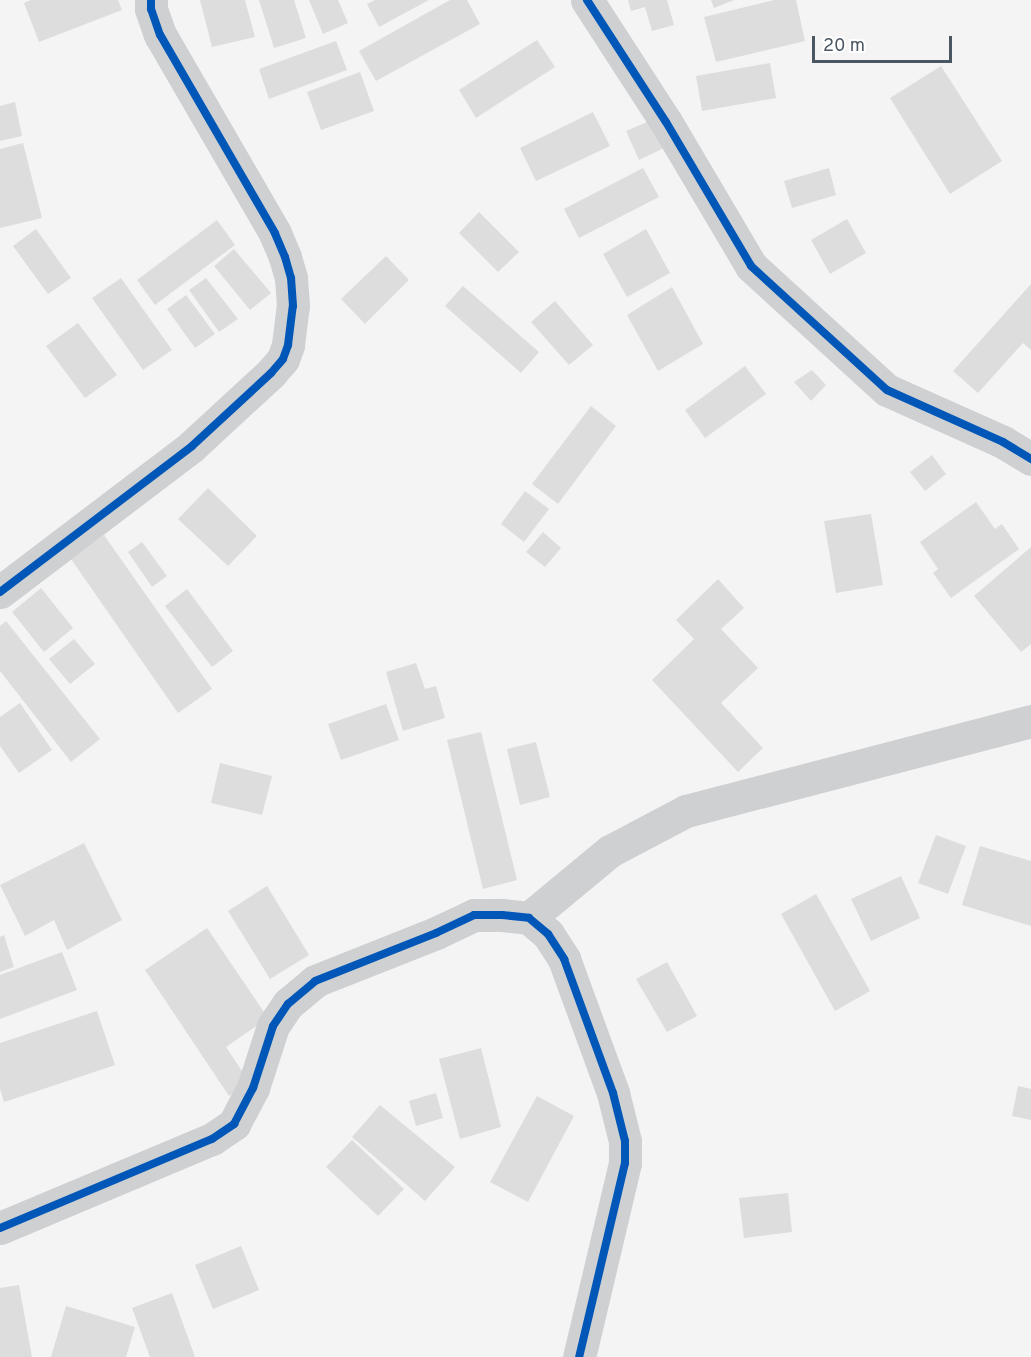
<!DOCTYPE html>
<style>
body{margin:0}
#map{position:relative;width:1031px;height:1357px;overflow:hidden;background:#f4f4f4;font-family:Overpass,sans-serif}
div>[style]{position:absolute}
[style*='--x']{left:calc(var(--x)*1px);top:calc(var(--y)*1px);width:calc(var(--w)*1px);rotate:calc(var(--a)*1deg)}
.building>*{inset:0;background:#ddddde}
.minor>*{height:33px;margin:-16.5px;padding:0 16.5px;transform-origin:16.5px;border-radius:16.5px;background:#ced0d2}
.cycleway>*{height:8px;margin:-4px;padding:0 4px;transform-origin:4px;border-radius:4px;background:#0057b8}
span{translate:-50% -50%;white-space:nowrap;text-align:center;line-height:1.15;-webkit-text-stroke:4.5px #fff;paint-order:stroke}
.scale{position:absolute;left:812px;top:36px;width:140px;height:27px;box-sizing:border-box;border:3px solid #4a5661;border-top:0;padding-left:8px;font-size:18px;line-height:21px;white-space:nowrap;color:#4a5661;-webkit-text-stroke:4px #fff;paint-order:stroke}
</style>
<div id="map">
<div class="building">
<i style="clip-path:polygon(31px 0,118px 0,122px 10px,39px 42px,24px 3px)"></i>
<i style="clip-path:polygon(200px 0,245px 0,255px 37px,212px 47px)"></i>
<i style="clip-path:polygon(259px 0,294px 0,306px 38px,274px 48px)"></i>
<i style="clip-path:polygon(309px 0,338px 0,348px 23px,323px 34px)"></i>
<i style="clip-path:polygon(375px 0,429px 0,379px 27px,367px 4px)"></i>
<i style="clip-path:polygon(450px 0,467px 0,480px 24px,376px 81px,359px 51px)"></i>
<i style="clip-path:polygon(628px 0,667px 0,674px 25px,652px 31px,645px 7px,631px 11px)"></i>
<i style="clip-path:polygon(711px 0,734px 0,714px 8px)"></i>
<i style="clip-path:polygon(774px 0,796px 0,805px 41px,716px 62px,704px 17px)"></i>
<i style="clip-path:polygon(537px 40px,555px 67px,476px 118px,459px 90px)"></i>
<i style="clip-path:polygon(336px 41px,347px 70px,269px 99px,259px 69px)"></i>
<i style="clip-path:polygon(770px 63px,776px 98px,702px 111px,696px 76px)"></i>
<i style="clip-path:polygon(941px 66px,1002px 161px,950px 194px,890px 98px)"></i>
<i style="clip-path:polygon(360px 72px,374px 111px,321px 130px,307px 92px)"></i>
<i style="clip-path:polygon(15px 102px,22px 136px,0 141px,0 106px)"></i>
<i style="clip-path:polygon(593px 112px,610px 146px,536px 181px,520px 148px)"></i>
<i style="clip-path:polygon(652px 120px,664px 148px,639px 160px,626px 131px)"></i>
<i style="clip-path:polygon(23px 143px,42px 218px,0 228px,0 149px)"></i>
<i style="clip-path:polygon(643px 168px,659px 197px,579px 238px,564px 209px)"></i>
<i style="clip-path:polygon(829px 168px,836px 195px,792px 208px,784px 181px)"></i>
<i style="clip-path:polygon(479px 212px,519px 252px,498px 272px,459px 233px)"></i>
<i style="clip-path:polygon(847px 219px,866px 253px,830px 274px,811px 240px)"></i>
<i style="clip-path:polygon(217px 220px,235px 245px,155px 305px,137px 280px)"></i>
<i style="clip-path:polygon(36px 229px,71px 278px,48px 294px,13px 246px)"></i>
<i style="clip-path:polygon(646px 229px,670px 273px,627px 297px,603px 254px)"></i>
<i style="clip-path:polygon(234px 249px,271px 293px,250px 310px,214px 266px)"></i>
<i style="clip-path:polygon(386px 256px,409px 280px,365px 324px,341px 299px)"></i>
<i style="clip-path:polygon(121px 278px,172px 350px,143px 370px,92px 298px)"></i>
<i style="clip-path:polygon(206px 278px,238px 319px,219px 332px,189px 290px)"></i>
<i style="clip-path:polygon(1031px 284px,1031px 350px,1023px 343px,978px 393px,953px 371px)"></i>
<i style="clip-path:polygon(463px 286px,539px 352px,521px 373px,445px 306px)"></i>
<i style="clip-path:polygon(672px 287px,703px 344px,658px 371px,627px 315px)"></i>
<i style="clip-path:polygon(186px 295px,215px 334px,195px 348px,167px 309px)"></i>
<i style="clip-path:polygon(555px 301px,593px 345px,569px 365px,531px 322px)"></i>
<i style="clip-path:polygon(78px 323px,117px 375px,85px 398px,46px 346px)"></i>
<i style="clip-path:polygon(745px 366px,766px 394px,705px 438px,685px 410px)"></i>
<i style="clip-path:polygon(812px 370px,826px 385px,811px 401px,794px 382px)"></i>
<i style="clip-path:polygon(591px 406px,616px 426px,558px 504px,532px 484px)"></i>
<i style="clip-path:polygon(932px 455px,946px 474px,925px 491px,910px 472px)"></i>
<i style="clip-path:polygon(208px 488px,257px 536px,228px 566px,178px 519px)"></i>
<i style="clip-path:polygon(525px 491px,549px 509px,524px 542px,501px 524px)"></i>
<i style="clip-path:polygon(976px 502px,995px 529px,1002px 524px,1019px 549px,951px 598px,933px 573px,938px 569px,920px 542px)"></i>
<i style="clip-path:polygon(871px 514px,883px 585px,836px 593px,824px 521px)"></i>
<i style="clip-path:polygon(543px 532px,561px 548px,545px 567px,526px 552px)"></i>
<i style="clip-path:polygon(104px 535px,212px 689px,178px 713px,71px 559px)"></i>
<i style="clip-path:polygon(142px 542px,167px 576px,152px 587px,128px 552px)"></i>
<i style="clip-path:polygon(1031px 547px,1031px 644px,1021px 652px,974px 596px)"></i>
<i style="clip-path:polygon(718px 579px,744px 608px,721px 629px,758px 668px,721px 703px,763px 748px,738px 772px,652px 680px,694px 639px,676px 620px)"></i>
<i style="clip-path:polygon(41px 588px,73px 628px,44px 652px,12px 612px)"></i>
<i style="clip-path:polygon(187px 589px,233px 651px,212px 667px,165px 606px)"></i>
<i style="clip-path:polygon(6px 621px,100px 739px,71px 762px,0 671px,0 626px)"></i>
<i style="clip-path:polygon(74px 639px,95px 664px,70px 684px,49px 659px)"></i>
<i style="clip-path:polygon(416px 663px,425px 689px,436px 686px,445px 718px,403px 731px,386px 672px)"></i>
<i style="clip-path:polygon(20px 703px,52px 750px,19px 773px,0 746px,0 717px)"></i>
<i style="clip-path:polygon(386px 704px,399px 740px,341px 760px,328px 724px)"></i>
<i style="clip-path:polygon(481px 732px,517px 880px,483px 889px,447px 740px)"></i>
<i style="clip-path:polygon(536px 742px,550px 797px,520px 805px,507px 749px)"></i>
<i style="clip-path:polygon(220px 763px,272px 776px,262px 815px,211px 803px)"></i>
<i style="clip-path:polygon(936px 835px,966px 846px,948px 894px,918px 883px)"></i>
<i style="clip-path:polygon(84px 843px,122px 920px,67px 950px,54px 920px,25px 936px,0 885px)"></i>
<i style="clip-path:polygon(980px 846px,1031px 861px,1031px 926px,962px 905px)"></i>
<i style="clip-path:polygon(901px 876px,920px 918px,871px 941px,851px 899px)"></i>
<i style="clip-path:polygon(267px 886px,309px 955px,270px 979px,228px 911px)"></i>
<i style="clip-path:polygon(816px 894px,870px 991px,835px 1011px,781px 914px)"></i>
<i style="clip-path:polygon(207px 928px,268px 1018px,226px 1047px,250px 1083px,229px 1096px,145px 970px)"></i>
<i style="clip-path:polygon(4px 935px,14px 967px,0 972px,0 937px)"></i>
<i style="clip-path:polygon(62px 952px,77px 990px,0 1019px,0 975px)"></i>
<i style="clip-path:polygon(667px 962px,697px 1016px,667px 1032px,636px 979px)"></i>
<i style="clip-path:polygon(97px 1011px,115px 1065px,4px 1102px,0 1089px,0 1043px)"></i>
<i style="clip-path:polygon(481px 1048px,501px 1127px,460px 1139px,439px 1059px)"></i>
<i style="clip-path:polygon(1018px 1086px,1031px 1089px,1031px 1120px,1012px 1116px)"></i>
<i style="clip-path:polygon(436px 1093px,443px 1118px,416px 1126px,409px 1101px)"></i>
<i style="clip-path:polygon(537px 1096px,574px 1116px,528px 1202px,490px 1182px)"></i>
<i style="clip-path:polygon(380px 1105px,455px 1167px,425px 1201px,352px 1137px)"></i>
<i style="clip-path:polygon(352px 1140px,404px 1189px,378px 1216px,326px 1167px)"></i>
<i style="clip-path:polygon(788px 1193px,792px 1232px,744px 1238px,739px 1198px)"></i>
<i style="clip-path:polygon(241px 1246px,259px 1290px,213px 1309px,195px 1265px)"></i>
<i style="clip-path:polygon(19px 1285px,32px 1357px,0 1357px,0 1288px)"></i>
<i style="clip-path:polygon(172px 1293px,195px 1357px,150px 1357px,132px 1308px)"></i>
<i style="clip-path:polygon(66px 1306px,135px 1327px,126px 1357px,51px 1357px)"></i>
</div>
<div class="minor">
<i style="--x:587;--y:0;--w:145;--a:57.1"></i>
<i style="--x:666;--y:122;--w:167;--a:59.4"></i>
<i style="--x:751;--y:266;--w:184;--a:42.4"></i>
<i style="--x:887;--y:390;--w:127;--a:24.1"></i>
<i style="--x:1003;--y:442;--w:33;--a:31"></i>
<i style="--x:0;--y:592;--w:241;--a:-37.2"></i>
<i style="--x:192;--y:446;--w:108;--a:-42.7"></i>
<i style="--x:271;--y:373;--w:18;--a:-49"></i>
<i style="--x:283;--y:359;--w:15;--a:-70"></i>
<i style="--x:288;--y:345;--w:39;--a:-83"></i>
<i style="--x:293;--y:306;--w:28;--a:-94"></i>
<i style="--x:291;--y:278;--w:22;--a:-106"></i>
<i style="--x:285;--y:257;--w:26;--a:-113"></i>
<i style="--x:275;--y:233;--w:229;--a:-120.1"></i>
<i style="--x:160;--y:35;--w:28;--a:-109"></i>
<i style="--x:151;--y:9;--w:9;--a:-90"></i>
<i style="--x:529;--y:918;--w:105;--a:-39.6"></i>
<i style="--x:610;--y:851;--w:86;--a:-27.8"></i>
<i style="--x:686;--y:811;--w:357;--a:-14.6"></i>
<i style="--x:0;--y:1228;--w:230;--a:-22.8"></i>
<i style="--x:212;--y:1139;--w:27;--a:-34"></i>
<i style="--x:234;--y:1124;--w:41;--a:-62.2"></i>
<i style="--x:253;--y:1088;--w:65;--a:-72.1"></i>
<i style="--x:273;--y:1026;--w:27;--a:-56"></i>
<i style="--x:288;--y:1004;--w:35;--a:-40"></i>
<i style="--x:315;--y:981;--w:130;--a:-21.6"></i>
<i style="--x:436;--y:933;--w:42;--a:-25.3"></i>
<i style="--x:474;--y:915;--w:28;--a:0"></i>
<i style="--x:502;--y:915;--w:27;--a:6"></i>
<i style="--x:529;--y:918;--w:25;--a:40"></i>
<i style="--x:548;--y:934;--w:30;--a:57"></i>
<i style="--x:564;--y:959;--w:143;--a:69.9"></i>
<i style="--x:613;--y:1093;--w:49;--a:76"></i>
<i style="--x:625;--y:1141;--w:22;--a:90"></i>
<i style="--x:625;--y:1163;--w:199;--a:103.3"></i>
</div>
<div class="cycleway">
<i style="--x:587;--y:0;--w:145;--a:57.1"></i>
<i style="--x:666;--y:122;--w:167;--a:59.4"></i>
<i style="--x:751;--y:266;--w:184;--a:42.4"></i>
<i style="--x:887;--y:390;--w:127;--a:24.1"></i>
<i style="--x:1003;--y:442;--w:33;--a:31"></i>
<i style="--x:0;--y:592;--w:241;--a:-37.2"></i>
<i style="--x:192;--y:446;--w:108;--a:-42.7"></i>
<i style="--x:271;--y:373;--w:18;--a:-49"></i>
<i style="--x:283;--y:359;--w:15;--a:-70"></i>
<i style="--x:288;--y:345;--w:39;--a:-83"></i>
<i style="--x:293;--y:306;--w:28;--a:-94"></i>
<i style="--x:291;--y:278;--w:22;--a:-106"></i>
<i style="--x:285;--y:257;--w:26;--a:-113"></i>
<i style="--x:275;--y:233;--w:229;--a:-120.1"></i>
<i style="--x:160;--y:35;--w:28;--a:-109"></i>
<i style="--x:151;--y:9;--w:9;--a:-90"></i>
<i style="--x:0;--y:1228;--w:230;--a:-22.8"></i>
<i style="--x:212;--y:1139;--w:27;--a:-34"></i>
<i style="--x:234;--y:1124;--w:41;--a:-62.2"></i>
<i style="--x:253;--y:1088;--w:65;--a:-72.1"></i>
<i style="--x:273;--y:1026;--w:27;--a:-56"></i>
<i style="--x:288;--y:1004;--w:35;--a:-40"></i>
<i style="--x:315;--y:981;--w:130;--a:-21.6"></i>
<i style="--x:436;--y:933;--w:42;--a:-25.3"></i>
<i style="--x:474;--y:915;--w:28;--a:0"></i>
<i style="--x:502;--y:915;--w:27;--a:6"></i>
<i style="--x:529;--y:918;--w:25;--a:40"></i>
<i style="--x:548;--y:934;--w:30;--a:57"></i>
<i style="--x:564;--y:959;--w:143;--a:69.9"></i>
<i style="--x:613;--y:1093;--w:49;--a:76"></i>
<i style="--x:625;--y:1141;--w:22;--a:90"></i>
<i style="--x:625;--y:1163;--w:199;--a:103.3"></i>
</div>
<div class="scale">20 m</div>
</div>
